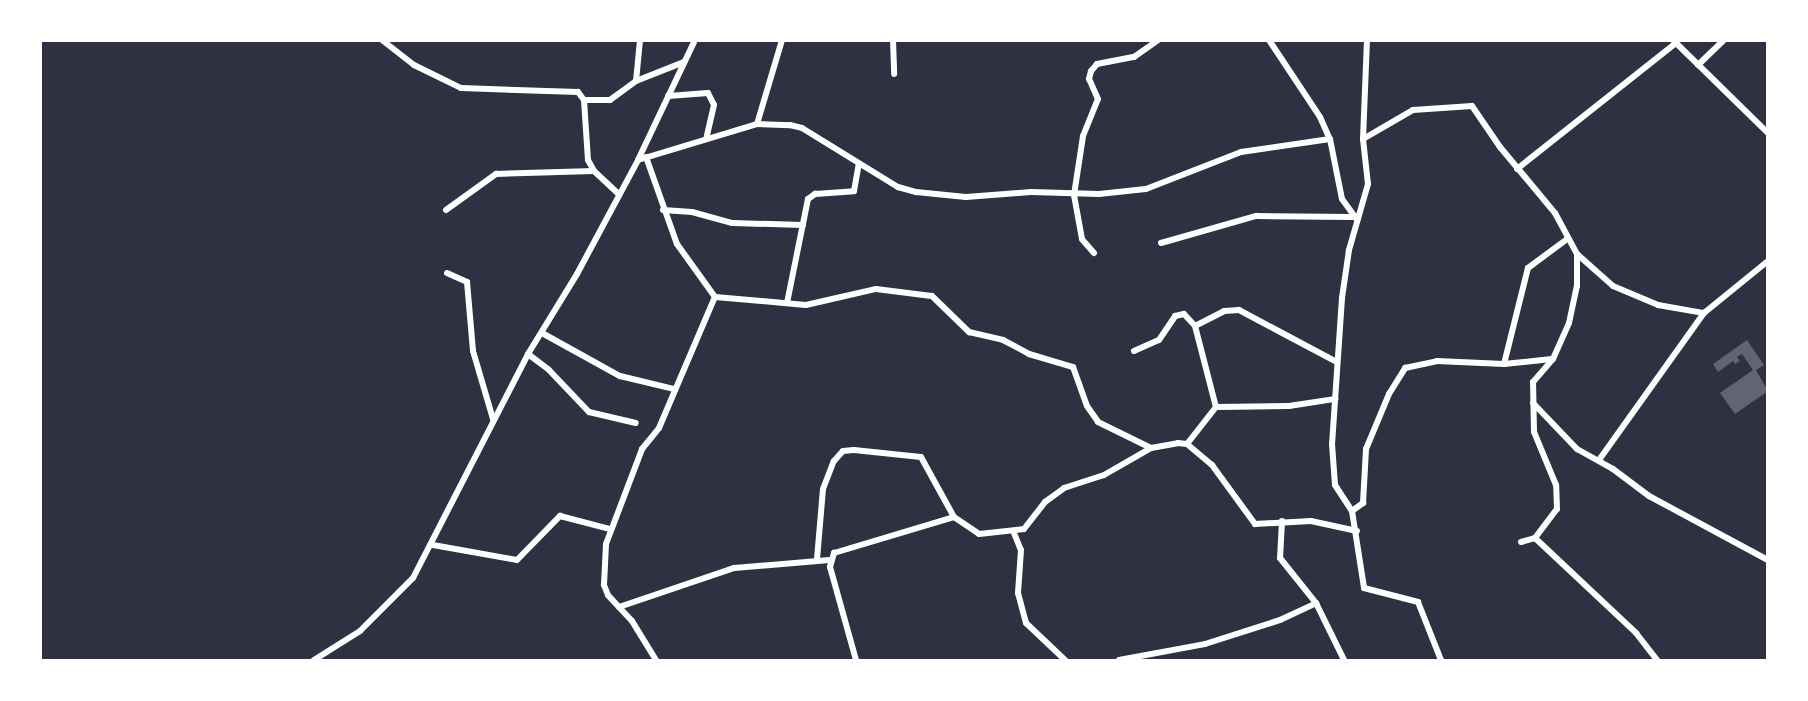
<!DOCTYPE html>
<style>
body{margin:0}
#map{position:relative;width:1808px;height:701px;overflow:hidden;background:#2d3142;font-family:"IBM Plex Serif",serif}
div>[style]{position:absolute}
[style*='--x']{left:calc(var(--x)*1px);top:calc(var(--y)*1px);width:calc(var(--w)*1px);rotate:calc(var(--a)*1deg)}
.building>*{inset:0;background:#626471}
.minor>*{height:6px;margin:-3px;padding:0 3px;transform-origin:3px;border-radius:3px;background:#fff}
span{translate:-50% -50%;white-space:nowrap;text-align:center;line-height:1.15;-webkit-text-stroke:6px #fff;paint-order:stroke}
.frame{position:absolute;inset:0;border:42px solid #fff;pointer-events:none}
</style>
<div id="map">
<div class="building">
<i style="clip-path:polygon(1747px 340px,1764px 365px,1756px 370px,1768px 391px,1735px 414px,1720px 393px,1753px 370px,1742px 354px,1737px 357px,1740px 361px,1735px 364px,1733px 361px,1718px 372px,1713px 364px)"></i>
</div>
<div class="minor">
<i style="--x:382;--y:40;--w:41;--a:38"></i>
<i style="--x:414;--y:65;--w:52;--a:26.1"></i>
<i style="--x:461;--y:88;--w:117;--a:2"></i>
<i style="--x:578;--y:92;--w:10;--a:53"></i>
<i style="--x:584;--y:100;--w:60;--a:86.2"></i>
<i style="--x:588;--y:160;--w:13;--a:61"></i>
<i style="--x:594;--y:171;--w:34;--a:43"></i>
<i style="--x:893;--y:40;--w:34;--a:88"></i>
<i style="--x:1269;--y:40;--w:92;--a:56.5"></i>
<i style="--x:1320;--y:117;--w:24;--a:66"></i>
<i style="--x:1330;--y:139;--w:61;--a:78.7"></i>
<i style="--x:1342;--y:199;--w:26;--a:54"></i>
<i style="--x:1367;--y:40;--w:99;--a:92.3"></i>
<i style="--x:1363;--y:139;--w:45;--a:83.7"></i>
<i style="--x:1368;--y:184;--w:69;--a:106.1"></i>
<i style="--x:1349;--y:250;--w:49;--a:98.3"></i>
<i style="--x:1342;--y:298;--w:146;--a:93.9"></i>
<i style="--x:1332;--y:444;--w:41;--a:85.8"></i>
<i style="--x:1335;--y:485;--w:31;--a:57"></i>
<i style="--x:1352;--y:511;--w:78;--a:81.1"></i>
<i style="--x:1364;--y:588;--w:56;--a:14.5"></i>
<i style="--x:1418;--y:602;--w:62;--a:68.4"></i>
<i style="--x:1674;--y:41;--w:132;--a:44.4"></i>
<i style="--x:1698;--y:65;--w:36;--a:-44"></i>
<i style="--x:636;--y:81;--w:41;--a:-84.4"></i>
<i style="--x:668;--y:96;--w:40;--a:-4.3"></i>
<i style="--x:708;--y:93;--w:13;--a:63"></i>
<i style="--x:714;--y:105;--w:32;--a:103"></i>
<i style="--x:584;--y:100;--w:26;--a:0"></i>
<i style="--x:610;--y:100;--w:32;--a:-36"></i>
<i style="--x:636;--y:81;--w:52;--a:-21.6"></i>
<i style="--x:757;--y:124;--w:88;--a:-73.4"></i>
<i style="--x:1363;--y:139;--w:58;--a:-30.1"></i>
<i style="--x:1413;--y:110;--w:59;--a:-3.9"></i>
<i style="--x:1472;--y:106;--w:50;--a:55.7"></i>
<i style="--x:1500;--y:147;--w:86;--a:50.2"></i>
<i style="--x:1555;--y:213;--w:47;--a:61.8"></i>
<i style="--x:1577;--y:254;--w:48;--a:41.6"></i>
<i style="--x:1613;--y:286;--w:49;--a:22.9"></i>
<i style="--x:1658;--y:305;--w:47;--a:9.9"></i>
<i style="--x:1704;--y:313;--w:82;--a:-39.1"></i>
<i style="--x:646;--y:157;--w:92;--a:70.4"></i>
<i style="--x:677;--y:244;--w:65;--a:54.4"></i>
<i style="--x:715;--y:297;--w:91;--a:5"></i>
<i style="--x:806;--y:305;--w:72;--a:-12.9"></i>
<i style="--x:876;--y:289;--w:56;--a:7.1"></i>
<i style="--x:932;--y:296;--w:52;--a:44.2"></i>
<i style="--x:969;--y:332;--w:35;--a:13"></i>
<i style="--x:1003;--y:340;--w:30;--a:28"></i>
<i style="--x:1029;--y:354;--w:46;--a:16.5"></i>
<i style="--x:1073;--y:367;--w:41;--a:70.3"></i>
<i style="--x:1087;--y:406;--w:19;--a:55"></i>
<i style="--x:1098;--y:422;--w:59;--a:26.1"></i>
<i style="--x:638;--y:160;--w:124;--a:-16.8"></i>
<i style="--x:757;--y:124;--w:33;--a:2"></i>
<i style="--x:790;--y:125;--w:12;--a:14"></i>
<i style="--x:802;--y:128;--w:113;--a:31.6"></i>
<i style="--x:898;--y:187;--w:19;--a:16"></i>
<i style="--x:916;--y:192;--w:50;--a:5.7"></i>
<i style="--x:966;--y:197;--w:65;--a:-4.4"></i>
<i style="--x:1031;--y:192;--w:68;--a:1.7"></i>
<i style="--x:1099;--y:194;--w:47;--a:-6.1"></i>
<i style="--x:1146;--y:189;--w:102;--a:-21.3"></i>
<i style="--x:1241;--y:152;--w:90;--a:-8.3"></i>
<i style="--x:1517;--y:169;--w:203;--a:-38.4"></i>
<i style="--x:446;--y:210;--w:62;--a:-35.8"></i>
<i style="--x:496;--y:174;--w:98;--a:-1.8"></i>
<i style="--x:663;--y:210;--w:29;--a:4"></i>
<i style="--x:692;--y:212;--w:41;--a:15.4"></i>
<i style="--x:732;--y:223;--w:71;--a:1.6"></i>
<i style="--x:1161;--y:243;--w:99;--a:-15.9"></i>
<i style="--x:1256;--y:216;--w:97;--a:0.6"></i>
<i style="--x:1094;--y:253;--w:18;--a:-131"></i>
<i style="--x:1082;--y:239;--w:45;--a:-100.3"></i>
<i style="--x:1074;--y:195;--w:60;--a:-81.3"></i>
<i style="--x:1083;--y:136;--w:40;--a:-68"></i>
<i style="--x:1098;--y:99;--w:22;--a:-114"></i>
<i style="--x:1089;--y:79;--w:8;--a:-76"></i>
<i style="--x:1091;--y:71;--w:9;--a:-49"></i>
<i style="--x:1097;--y:64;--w:38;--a:-11"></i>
<i style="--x:1134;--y:57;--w:29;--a:-35"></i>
<i style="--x:447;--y:273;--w:22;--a:24"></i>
<i style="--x:467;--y:282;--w:69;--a:85"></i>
<i style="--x:473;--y:351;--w:71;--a:73.6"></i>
<i style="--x:787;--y:303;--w:106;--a:-78.6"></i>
<i style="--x:808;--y:199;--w:9;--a:-36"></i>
<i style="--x:815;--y:194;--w:39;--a:-4"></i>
<i style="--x:854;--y:191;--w:27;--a:-80"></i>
<i style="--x:1195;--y:326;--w:33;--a:-27"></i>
<i style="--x:1224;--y:311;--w:15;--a:-4"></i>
<i style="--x:1239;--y:310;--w:111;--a:28"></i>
<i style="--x:542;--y:333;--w:89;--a:28.9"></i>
<i style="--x:620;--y:376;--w:56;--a:13.5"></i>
<i style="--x:1134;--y:351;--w:27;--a:-24"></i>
<i style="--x:1159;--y:340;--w:29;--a:-56"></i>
<i style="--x:1175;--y:316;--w:9;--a:-13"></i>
<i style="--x:1184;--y:314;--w:16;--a:47"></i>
<i style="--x:1195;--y:326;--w:84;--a:75.5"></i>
<i style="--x:528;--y:354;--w:26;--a:37"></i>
<i style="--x:549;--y:370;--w:58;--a:46.4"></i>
<i style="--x:589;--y:412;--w:48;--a:13.2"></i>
<i style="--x:1504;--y:364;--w:99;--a:-76"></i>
<i style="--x:1528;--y:268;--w:49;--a:-36.6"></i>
<i style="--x:1533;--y:403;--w:64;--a:46.3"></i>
<i style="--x:1577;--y:449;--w:41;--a:29.1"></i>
<i style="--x:1613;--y:469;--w:45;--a:36.9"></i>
<i style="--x:1649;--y:496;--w:135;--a:28.3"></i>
<i style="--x:1187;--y:444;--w:47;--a:-51.9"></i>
<i style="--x:1216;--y:407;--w:73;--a:-0.8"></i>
<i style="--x:1289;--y:406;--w:47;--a:-8.7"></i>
<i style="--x:1599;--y:460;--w:181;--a:-54.5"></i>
<i style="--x:1352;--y:511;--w:14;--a:-36"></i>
<i style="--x:1363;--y:503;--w:54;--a:-86.8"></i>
<i style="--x:1366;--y:449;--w:60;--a:-67.3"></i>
<i style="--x:1389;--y:394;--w:31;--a:-58"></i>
<i style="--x:1405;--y:368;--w:33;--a:-12"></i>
<i style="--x:1437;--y:361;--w:67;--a:2.6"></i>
<i style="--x:1504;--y:364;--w:48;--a:-5.9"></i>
<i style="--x:1282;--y:521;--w:37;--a:93"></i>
<i style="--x:1280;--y:558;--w:58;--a:51.3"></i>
<i style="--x:1316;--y:603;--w:64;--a:63.8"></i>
<i style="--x:1014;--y:533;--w:18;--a:68"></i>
<i style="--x:1021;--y:550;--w:43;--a:94"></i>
<i style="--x:1018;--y:593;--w:31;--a:75"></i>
<i style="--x:1026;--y:623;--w:54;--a:43.5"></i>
<i style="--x:1535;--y:538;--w:139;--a:43.2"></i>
<i style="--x:1636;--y:633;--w:34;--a:52"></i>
<i style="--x:1521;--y:542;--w:15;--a:-16"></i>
<i style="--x:1535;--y:538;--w:36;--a:-53"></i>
<i style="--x:1557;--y:509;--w:24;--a:-92"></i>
<i style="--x:1556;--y:485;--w:57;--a:-112.5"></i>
<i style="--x:1534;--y:432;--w:50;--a:-91.1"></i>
<i style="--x:1533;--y:382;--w:30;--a:-49"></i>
<i style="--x:1553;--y:359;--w:39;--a:-66"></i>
<i style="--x:1569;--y:323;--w:38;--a:-78"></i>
<i style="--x:1577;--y:286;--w:32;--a:-90"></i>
<i style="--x:433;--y:545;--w:85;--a:10.1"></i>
<i style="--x:517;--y:560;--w:62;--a:-45.7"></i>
<i style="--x:560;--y:516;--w:52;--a:14.6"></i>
<i style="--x:817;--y:559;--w:70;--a:-85.1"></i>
<i style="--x:823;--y:489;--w:30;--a:-69"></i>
<i style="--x:834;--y:461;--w:13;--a:-48"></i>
<i style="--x:843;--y:451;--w:11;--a:-5"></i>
<i style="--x:854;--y:450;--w:67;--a:6"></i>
<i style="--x:921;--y:457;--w:68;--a:61.2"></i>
<i style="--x:954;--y:517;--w:30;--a:34"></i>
<i style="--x:979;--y:534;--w:45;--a:-6.3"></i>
<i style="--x:1024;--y:529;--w:34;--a:-52"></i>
<i style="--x:1045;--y:502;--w:24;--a:-36"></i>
<i style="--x:1064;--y:488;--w:42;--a:-18"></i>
<i style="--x:1104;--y:475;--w:54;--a:-29.9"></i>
<i style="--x:1151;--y:448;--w:27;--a:-10"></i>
<i style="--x:1178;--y:443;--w:9;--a:6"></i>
<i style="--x:1187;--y:444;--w:33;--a:40"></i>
<i style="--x:1212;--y:465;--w:73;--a:53.9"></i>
<i style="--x:1255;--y:524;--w:56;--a:-3.1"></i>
<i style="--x:1311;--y:521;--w:47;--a:12.3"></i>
<i style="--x:619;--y:607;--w:121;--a:-18.7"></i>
<i style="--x:734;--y:568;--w:96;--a:-4.8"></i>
<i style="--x:314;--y:660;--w:54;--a:-32.2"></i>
<i style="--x:360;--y:631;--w:75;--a:-45"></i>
<i style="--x:413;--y:578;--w:252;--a:-62.8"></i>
<i style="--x:528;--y:354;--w:94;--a:-58.5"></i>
<i style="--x:577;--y:274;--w:129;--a:-61.8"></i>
<i style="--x:638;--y:160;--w:133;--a:-64.6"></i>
<i style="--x:656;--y:660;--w:46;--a:-121.6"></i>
<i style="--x:632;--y:621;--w:35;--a:-133"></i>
<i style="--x:608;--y:595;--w:11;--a:-112"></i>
<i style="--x:604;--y:585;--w:41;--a:-87.2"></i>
<i style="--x:606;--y:544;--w:102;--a:-69.2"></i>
<i style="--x:642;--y:449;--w:27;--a:-51"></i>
<i style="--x:659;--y:428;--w:142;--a:-66.9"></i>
<i style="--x:856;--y:660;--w:97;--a:-105.6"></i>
<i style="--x:830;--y:567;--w:15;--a:-74"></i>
<i style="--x:834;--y:553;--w:125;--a:-16.7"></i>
<i style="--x:1119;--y:660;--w:87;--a:-10.5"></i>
<i style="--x:1205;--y:644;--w:79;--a:-17.7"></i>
<i style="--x:1280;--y:620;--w:40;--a:-25"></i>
</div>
<div class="frame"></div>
</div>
